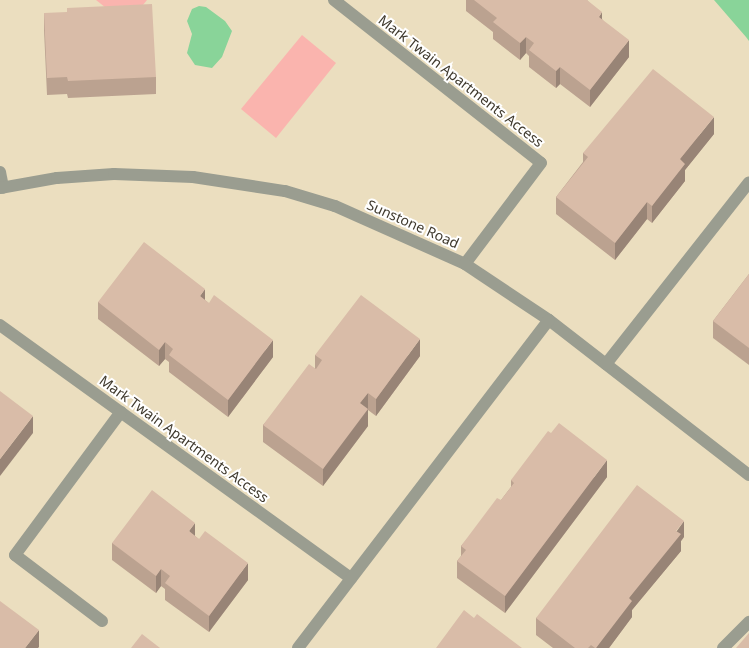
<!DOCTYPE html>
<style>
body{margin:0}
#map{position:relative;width:749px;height:648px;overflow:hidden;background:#ebdebf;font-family:"Noto Sans",sans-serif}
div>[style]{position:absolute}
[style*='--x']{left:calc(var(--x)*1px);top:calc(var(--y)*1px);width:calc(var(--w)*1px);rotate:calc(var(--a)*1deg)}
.green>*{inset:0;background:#fab4ae}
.water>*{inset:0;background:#89d499}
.minor>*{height:12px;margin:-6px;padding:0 6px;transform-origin:6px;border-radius:6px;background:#9a9d90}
.wall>*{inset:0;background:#bba290}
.shaded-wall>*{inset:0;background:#988476}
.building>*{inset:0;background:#d9bca8}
span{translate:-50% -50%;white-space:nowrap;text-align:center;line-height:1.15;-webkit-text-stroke:4px #fff;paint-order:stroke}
.street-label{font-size:14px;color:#3f392d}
</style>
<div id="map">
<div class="green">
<i style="clip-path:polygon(96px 0,147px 0,134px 16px,120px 19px)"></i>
<i style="clip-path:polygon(302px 35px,336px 63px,276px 138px,241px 109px)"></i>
</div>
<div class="water">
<i style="clip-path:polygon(714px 0,749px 0,749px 41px,746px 37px)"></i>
<i style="clip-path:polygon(199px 6px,206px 7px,225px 21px,232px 31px,222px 57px,212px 68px,195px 65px,187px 53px,192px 34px,187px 21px,192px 9px)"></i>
</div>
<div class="minor">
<i style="--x:334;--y:0;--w:263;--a:38.2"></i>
<i style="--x:541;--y:163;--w:126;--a:127"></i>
<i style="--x:0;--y:172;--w:16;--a:79"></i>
<i style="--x:0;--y:188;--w:58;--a:-10"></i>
<i style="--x:57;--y:178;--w:57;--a:-4"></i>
<i style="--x:114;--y:174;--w:79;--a:2.2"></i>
<i style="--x:193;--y:177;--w:93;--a:8.7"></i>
<i style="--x:285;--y:191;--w:52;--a:16.7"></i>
<i style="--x:335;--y:206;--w:142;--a:24"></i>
<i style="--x:465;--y:264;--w:101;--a:33.7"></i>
<i style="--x:549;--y:320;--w:253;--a:37.8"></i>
<i style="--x:0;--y:325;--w:433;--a:35.8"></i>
<i style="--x:606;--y:364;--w:231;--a:-51.8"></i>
<i style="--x:102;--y:621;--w:109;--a:-142.8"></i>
<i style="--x:15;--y:555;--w:178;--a:-53.5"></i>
<i style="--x:298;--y:648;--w:413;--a:-52.6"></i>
<i style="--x:723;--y:648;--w:37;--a:-45"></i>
</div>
<div class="wall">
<i style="clip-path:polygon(466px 0,587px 0,602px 19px,629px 57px,590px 107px,560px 84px,556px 88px,529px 67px,529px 56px,526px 53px,520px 60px,493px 39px,493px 32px,466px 11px)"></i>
<i style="clip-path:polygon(44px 13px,156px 77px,156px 94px,68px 98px,67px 94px,47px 95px,44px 30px)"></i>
<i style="clip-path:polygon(714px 134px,685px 170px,685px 181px,652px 223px,647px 219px,615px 260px,556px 214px,556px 197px,583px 162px,583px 153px)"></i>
<i style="clip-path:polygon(749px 274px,749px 365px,713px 338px,713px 321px)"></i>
<i style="clip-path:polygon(205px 300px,273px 357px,228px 417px,169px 372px,169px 362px,165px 359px,159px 366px,98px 319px,98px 302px)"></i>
<i style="clip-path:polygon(315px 355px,420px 356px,376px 416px,368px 410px,368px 426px,323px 486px,263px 442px,263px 425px,315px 368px)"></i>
<i style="clip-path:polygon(607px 477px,505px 613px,457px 578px,457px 561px,461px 556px,461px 546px,501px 500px,511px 487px,511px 480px)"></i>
<i style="clip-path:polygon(195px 536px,248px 580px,209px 632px,165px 600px,165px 589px,161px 586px,156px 593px,112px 560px,112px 543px)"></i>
<i style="clip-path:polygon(684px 537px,681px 541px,681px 551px,632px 610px,632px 617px,609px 648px,553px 648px,536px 635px,536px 618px)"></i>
</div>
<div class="shaded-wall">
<i style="clip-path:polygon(602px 12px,602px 29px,599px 17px)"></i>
<i style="clip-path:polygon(526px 37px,526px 53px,520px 60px,520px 43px)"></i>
<i style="clip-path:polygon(629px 40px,629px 57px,590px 107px,590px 90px)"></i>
<i style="clip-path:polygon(560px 67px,560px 84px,556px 88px,556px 71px)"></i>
<i style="clip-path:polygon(714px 117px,714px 134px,685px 170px,685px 181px,652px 223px,652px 206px,680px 159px)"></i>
<i style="clip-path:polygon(647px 202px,647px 219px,615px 260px,615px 243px)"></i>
<i style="clip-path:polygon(205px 289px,205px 306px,200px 296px)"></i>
<i style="clip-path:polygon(420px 339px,420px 356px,376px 416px,376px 399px)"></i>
<i style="clip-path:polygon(273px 340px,273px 357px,228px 417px,228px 400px)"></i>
<i style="clip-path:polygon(165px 342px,165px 359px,159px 366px,159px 350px)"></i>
<i style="clip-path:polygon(368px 393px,368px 426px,323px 486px,323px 469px,360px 403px)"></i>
<i style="clip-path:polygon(33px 416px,33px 433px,0 476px,0 459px)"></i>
<i style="clip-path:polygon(607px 460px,607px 477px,505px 613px,505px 596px)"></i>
<i style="clip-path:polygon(684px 521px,684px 537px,681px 541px,681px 551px,632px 610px,632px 617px,609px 648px,596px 648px,629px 598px)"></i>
<i style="clip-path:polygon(195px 523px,195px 540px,189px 531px)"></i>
<i style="clip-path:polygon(248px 563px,248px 580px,209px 632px,209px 616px)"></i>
<i style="clip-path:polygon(161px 569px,161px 586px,156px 593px,156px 576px)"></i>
<i style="clip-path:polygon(39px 630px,39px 647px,38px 648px,25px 648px)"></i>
</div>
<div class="building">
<i style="clip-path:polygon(474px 0,587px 0,602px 12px,599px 17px,629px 40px,590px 90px,560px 67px,556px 71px,529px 50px,534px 43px,526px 37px,520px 43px,493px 22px,497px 18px)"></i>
<i style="clip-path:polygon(152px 4px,156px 77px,68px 81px,67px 77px,47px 78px,44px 13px,67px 12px,67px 8px)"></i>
<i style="clip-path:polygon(653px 69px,714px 117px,680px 159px,685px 164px,652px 206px,647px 202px,615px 243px,556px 197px,588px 157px,583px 153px)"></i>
<i style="clip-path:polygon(144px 242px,205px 289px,200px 296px,209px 303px,214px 295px,273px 340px,228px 400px,169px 355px,173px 349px,165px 342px,159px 350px,98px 302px)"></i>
<i style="clip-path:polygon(749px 274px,749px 348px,713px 321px)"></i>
<i style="clip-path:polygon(361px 295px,420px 339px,376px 399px,368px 393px,360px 403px,368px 409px,323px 469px,263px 425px,309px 364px,316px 369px,322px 360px,315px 355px)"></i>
<i style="clip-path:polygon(0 391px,33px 416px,0 459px)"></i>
<i style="clip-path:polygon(559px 423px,607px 460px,505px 596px,457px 561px,466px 550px,461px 546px,497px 498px,501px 500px,514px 483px,511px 480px,548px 431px,551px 433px)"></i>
<i style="clip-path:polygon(637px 485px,684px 521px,676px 531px,681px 534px,629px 598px,632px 601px,596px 648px,595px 648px,591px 645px,588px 648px,575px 648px,536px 618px)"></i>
<i style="clip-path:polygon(152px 490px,195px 523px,189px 531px,199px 539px,205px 531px,248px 563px,209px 616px,165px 583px,170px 576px,161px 569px,156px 576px,112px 543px)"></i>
<i style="clip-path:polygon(0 601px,39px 630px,25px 648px,0 648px)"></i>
<i style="clip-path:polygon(464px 610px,474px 618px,477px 614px,522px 648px,436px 648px)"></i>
<i style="clip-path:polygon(749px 633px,749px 648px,736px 648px)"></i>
<i style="clip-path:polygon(142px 634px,160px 648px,131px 648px)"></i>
</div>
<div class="street-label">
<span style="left:461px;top:81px;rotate:38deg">Mark Twain Apartments Access</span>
<span style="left:413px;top:224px;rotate:24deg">Sunstone Road</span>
<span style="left:184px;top:439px;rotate:36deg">Mark Twain Apartments Access</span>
</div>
</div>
